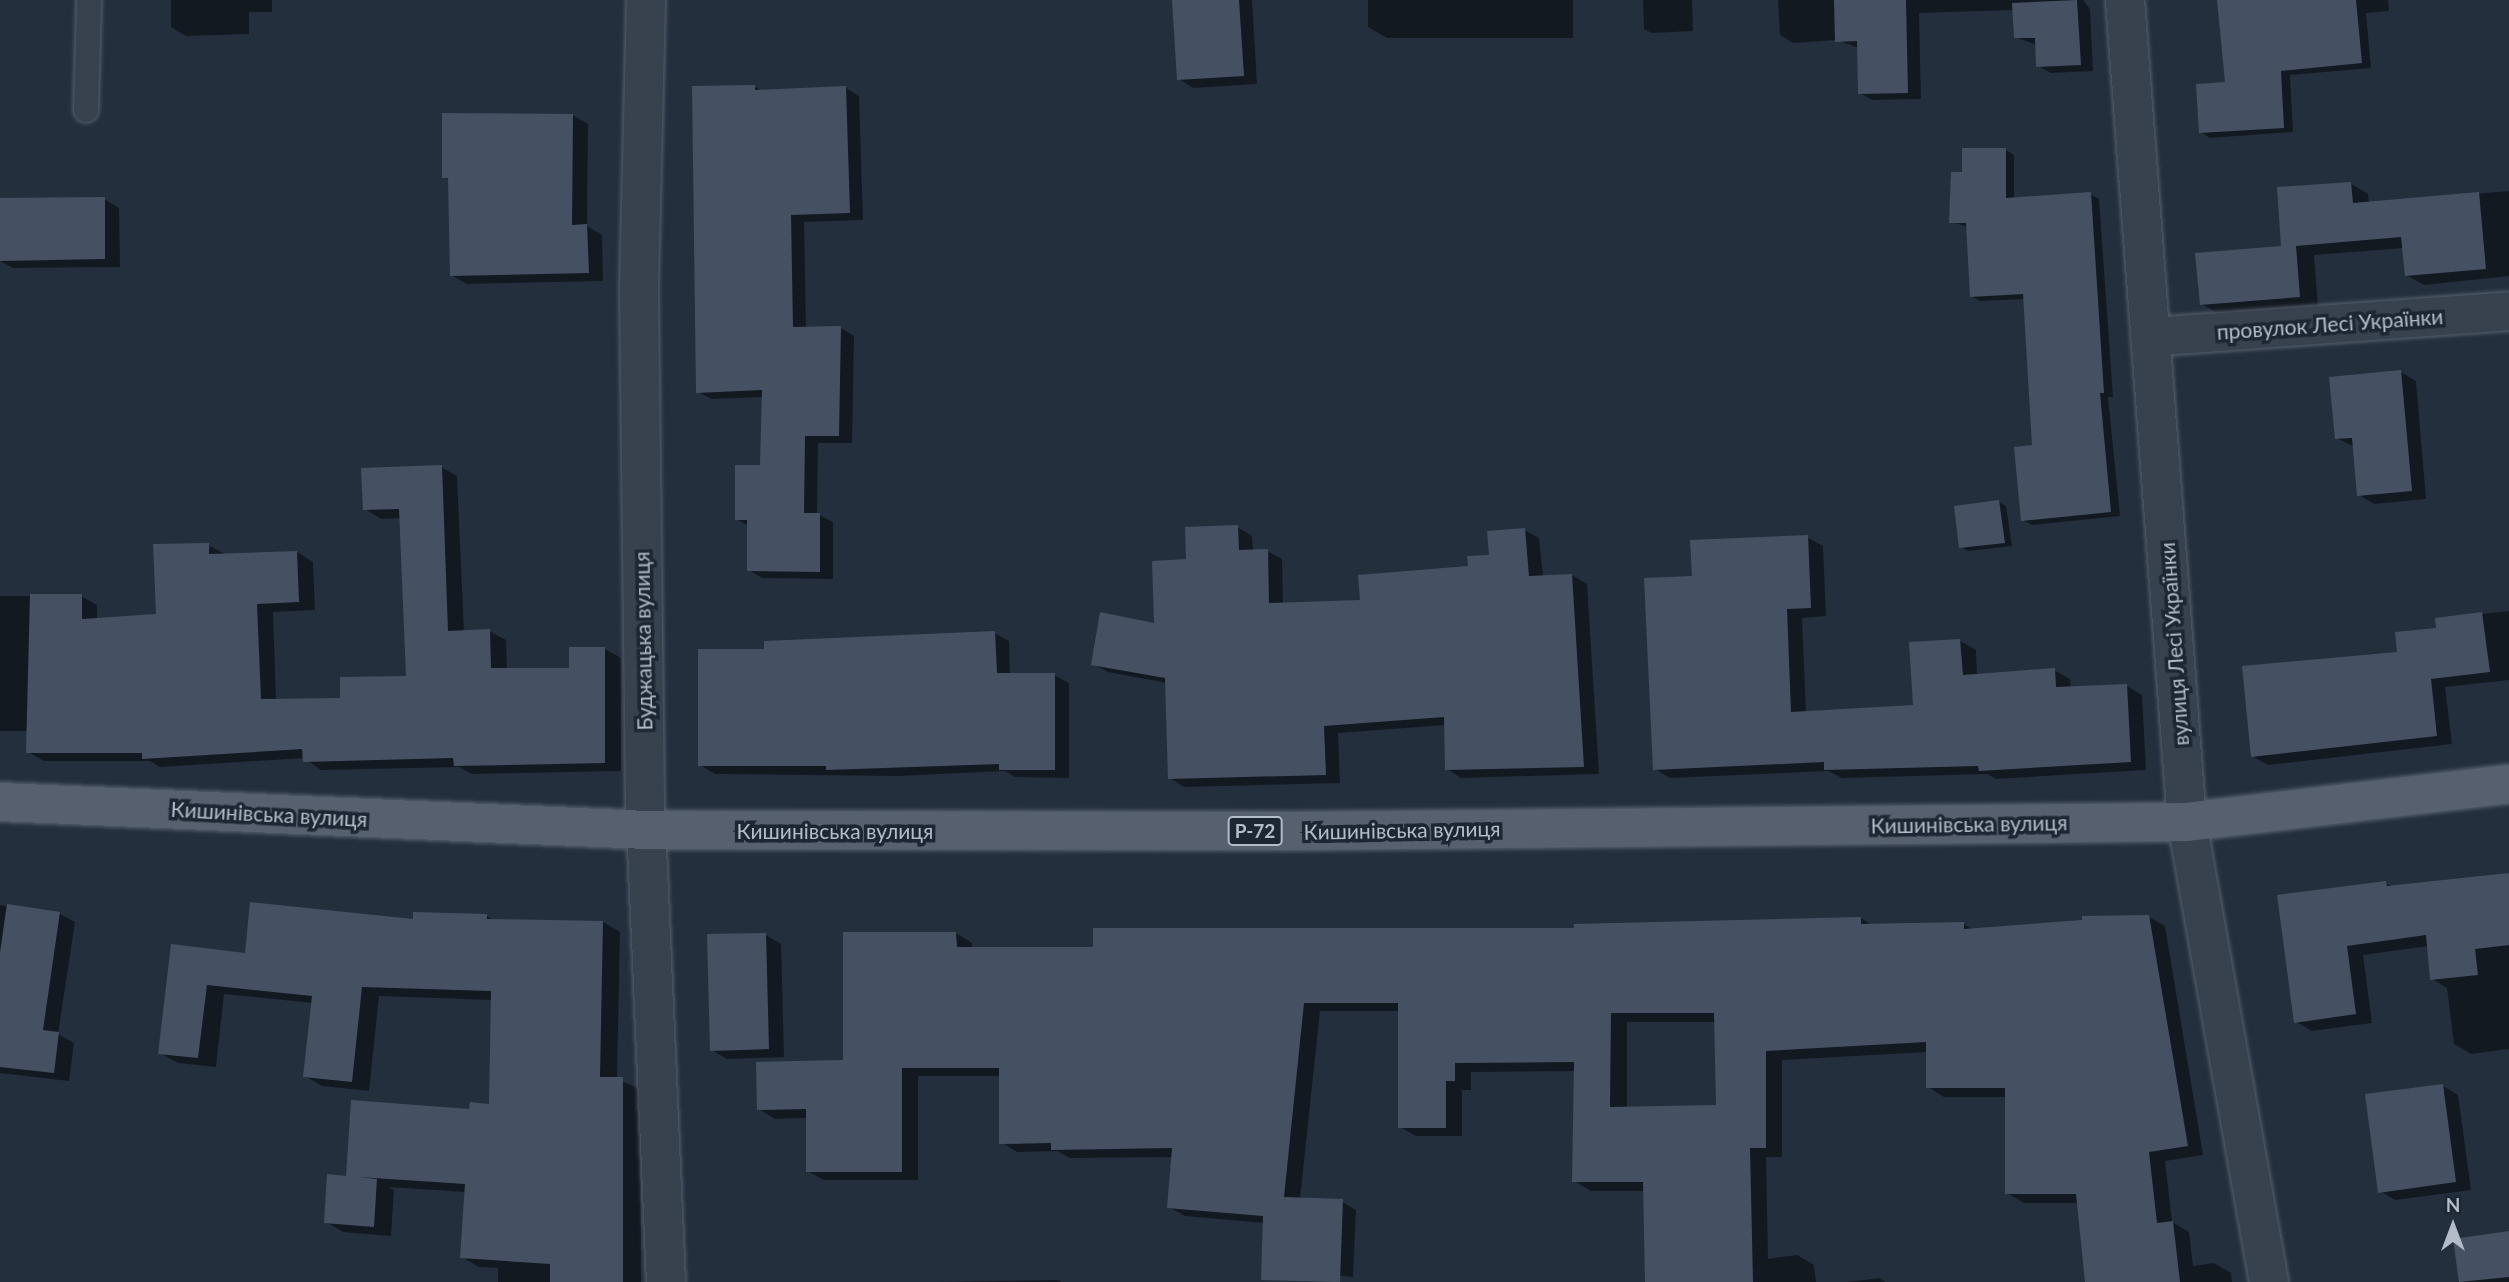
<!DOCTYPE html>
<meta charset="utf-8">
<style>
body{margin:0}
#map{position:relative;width:2509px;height:1282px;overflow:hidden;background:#242f3e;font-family:Lato,sans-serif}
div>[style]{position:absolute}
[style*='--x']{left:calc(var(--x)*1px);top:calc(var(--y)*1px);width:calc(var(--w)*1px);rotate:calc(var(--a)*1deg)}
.shadow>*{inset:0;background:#0007}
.building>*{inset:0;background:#455162}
.roads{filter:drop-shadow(0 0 2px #565f6c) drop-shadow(0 0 2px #565f6c)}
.service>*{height:24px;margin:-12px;padding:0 12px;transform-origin:12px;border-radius:12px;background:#38414e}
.minor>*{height:38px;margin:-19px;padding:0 19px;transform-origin:19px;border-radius:19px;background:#38414e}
.tertiary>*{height:38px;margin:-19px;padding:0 19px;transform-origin:19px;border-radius:19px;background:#38414e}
.primary>*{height:38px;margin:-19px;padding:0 19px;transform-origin:19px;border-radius:19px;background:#56606e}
span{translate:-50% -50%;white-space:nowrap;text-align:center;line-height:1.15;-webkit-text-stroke:7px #1d2633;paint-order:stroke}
.shield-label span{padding:2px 5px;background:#1d2633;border:2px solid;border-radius:5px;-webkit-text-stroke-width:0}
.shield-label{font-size:19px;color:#b4bcc9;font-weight:700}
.street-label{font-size:21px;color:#b4bcc9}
.north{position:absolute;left:2418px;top:1191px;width:70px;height:70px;-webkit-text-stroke:5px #1d2633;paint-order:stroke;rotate:0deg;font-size:19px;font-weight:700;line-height:28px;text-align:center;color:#b4bcc9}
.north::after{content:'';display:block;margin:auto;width:24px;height:32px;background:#b4bcc9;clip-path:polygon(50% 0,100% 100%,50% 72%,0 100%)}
</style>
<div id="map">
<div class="shadow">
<i style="clip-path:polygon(171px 0,272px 0,272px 12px,249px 12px,249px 34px,186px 36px,171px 27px)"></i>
<i style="clip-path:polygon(1174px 0,1252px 0,1257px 84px,1193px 88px,1179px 79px)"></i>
<i style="clip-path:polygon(1368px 0,1573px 0,1573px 38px,1387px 38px,1368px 27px)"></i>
<i style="clip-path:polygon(1643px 0,1692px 0,1693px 31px,1652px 33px,1644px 29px)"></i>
<i style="clip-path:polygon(1778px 0,2083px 0,2090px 9px,2093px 71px,2051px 73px,2038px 66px,2037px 45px,2015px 37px,2014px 10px,1919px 13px,1921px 99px,1872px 100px,1860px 93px,1859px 48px,1836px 40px,1793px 43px,1780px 35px)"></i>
<i style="clip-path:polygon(2219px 0,2388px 0,2389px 11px,2366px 13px,2371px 68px,2290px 75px,2293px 132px,2210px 138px,2201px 132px,2227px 83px)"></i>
<i style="clip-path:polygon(755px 87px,762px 91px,846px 88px,859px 96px,863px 220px,804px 222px,806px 328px,841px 328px,854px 336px,852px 443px,818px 443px,817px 514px,833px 522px,833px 579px,762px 578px,749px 570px,749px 526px,736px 519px,762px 467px,764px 397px,712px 399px,698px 392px)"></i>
<i style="clip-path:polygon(572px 115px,588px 124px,587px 226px,602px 235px,603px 281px,467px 284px,451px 275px,450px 180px,443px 177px)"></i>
<i style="clip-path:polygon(2006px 150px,2014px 155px,2014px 199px,2090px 194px,2099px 199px,2113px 397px,2108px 397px,2120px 516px,2032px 525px,2023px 520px,2034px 447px,2025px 299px,1980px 301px,1971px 296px,1968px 227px,1951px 222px,1964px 174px)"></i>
<i style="clip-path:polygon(2350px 183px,2368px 194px,2369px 203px,2509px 191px,2509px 276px,2424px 285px,2406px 275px,2404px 248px,2314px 255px,2318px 307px,2220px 314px,2201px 304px,2283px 248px)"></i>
<i style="clip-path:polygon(104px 199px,119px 208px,120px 267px,13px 268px,0 261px,0 200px)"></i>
<i style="clip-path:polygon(2401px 372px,2416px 381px,2426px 499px,2374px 504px,2359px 495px,2355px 447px,2336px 438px)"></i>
<i style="clip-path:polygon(441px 467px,457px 476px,464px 632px,489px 631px,506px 640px,507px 670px,571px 670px,605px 649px,621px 658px,621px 771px,472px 774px,459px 767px,321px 770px,304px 758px,160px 767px,150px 761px,44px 761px,28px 752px,28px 731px,0 731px,0 596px,81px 596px,97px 605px,97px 620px,158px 616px,208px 545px,225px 554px,297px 552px,313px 562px,315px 610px,273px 612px,276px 701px,342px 699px,408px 678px,401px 518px,381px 519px,365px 509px)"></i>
<i style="clip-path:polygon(1999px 502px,2006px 506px,2012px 546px,1968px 551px,1961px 547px)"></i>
<i style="clip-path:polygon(1237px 527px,1252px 536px,1253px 551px,1267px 551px,1282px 559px,1283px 605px,1362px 601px,1470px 568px,1524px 530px,1539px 538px,1543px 577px,1572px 575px,1587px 584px,1599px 774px,1461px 778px,1447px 769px,1446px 725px,1338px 733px,1340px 783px,1184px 787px,1170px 778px,1167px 683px,1108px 672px,1093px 664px,1156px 625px,1188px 561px)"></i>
<i style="clip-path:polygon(1807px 537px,1823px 546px,1826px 616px,1802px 618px,1806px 713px,1915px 706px,1960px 641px,1976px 650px,1977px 676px,2054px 670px,2070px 679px,2071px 689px,2127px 686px,2142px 695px,2146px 770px,1996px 779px,1987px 774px,1842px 778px,1828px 771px,1670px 778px,1655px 769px,1694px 578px)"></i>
<i style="clip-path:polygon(2509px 611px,2509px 680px,2445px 687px,2452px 744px,2268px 765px,2252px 756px,2438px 629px,2437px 619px)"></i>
<i style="clip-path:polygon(994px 633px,1009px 641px,1010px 675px,1054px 675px,1069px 683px,1069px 778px,1015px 777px,1005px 771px,898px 776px,715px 774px,700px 765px,766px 650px)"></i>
<i style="clip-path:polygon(2509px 874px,2509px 1049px,2471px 1054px,2454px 1044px,2447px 988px,2432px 979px,2428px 946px,2363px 955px,2372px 1023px,2312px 1031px,2295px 1021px,2385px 883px,2393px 887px)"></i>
<i style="clip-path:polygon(0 905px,60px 914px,75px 922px,58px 1034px,74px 1043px,69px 1081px,0 1073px)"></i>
<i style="clip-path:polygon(487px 916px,495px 921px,603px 922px,620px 932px,617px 1079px,640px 1089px,641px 1282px,498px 1282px,498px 1268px,479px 1267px,462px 1257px,466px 1192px,388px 1187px,394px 1190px,391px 1236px,343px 1232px,326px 1222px,348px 1178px,471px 1110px,491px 1106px,492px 1000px,379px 996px,369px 1091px,322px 1086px,305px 1076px,313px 1003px,224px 994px,216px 1067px,178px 1063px,160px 1053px,173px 946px,246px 955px,415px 920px)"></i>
<i style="clip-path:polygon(evenodd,2149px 917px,2165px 926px,2203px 1155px,2165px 1161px,2172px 1222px,2189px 1232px,2193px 1266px,2214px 1263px,2231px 1273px,2232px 1282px,2087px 1282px,2078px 1203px,2024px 1203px,2007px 1193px,2007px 1097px,1944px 1097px,1928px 1087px,1927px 1052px,1782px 1060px,1782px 1157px,1766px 1157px,1768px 1259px,1797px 1255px,1814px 1265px,1816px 1282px,1647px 1282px,1645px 1191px,1591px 1191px,1574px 1181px,1575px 1071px,1471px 1072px,1471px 1090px,1462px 1090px,1462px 1136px,1416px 1136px,1400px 1127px,1400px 1011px,1320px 1011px,1300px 1199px,1339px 1200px,1356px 1210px,1353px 1277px,1280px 1270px,1265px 1223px,1185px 1216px,1169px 1207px,1173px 1157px,1070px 1158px,1057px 1151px,1017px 1152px,1001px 1142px,1001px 1076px,918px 1076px,918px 1180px,824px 1180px,807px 1171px,807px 1118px,775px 1119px,759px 1109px,845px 1062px,956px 933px,972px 943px,972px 949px,1095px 949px,1861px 918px,1873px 926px,1963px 924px,1974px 930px,2149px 917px,1627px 1022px,1716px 1022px,1717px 1107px,1627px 1108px,1627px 1022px)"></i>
<i style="clip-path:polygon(766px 935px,781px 944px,784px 1057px,727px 1059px,712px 1050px)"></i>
<i style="clip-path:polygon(2443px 1086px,2458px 1095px,2471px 1190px,2395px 1200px,2380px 1191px)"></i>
<i style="clip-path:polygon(2509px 1233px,2509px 1282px,2461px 1282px,2455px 1240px)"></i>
<i style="clip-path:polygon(1879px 1278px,1886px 1282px,1847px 1282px)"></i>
<i style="clip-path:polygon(1058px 1280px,1062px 1282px,934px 1282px)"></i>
</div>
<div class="building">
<i style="clip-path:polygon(1172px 0,1239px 0,1244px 76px,1177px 80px)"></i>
<i style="clip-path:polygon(1834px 0,1906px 0,1908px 93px,1858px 94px,1857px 41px,1835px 42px)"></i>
<i style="clip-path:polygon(2077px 0,2081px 65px,2036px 67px,2035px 38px,2014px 38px,2012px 3px)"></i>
<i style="clip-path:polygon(2217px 0,2356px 0,2362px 63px,2281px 71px,2284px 128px,2199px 133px,2196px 84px,2225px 82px)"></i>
<i style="clip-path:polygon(755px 85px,755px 90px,846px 86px,850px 213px,791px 215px,793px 327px,841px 326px,839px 436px,805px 436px,804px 513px,820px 513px,820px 572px,747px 571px,747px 520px,735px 520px,735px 465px,760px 465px,762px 390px,696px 393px,692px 86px)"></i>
<i style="clip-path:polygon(442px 113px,573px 114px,572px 225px,587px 224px,589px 273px,450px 276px,448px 178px,442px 178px)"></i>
<i style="clip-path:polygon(1962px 148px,2006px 148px,2006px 198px,2091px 192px,2104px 393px,2100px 393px,2111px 512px,2021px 521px,2014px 447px,2032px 445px,2023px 294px,1970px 297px,1966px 223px,1949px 223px,1951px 172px,1962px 172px)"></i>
<i style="clip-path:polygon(2351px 182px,2353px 203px,2479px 192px,2486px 269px,2405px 276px,2401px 237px,2296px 246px,2300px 297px,2200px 305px,2195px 253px,2281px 246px,2277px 187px)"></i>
<i style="clip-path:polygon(105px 197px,105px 259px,0 261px,0 198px)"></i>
<i style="clip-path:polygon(2401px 370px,2412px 491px,2357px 496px,2352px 438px,2335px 439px,2329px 377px)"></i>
<i style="clip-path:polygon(442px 465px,448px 631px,490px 629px,491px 668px,569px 668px,569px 647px,605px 647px,605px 763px,454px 766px,453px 758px,303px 762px,302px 749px,142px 759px,142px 753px,26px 753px,30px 594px,82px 594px,82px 619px,156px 614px,153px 544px,209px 543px,209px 554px,297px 551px,299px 602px,257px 604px,261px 699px,340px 698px,340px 677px,406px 676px,399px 509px,363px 510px,361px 468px)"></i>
<i style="clip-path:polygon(1999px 500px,2005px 543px,1959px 548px,1954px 506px)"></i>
<i style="clip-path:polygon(1238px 525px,1239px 550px,1268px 549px,1269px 603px,1360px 600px,1358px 575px,1468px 566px,1467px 556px,1489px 555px,1487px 531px,1525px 528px,1529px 576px,1572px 574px,1584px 767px,1445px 770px,1444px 717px,1324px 726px,1326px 775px,1168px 779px,1165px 678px,1091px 665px,1100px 612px,1154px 623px,1152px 561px,1186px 559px,1185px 527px)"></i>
<i style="clip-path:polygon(1808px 535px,1811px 608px,1787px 609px,1791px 712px,1913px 705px,1909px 642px,1960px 639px,1963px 675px,2055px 668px,2056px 687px,2127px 684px,2131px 762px,1979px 771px,1978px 766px,1824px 770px,1824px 762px,1653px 770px,1644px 578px,1692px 576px,1690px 540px)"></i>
<i style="clip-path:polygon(2482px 612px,2490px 672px,2431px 679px,2437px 736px,2251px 757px,2242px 666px,2397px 652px,2395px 632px,2436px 628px,2435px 618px)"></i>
<i style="clip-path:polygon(995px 631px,997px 673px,1055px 673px,1055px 770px,999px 770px,999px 764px,826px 770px,826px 766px,698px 766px,698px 649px,764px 649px,764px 641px)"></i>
<i style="clip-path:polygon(2509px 873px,2509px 945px,2475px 949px,2478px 975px,2430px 980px,2426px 935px,2347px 946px,2356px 1014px,2294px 1023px,2277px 895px,2386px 881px,2387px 886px)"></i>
<i style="clip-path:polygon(250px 902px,413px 919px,413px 912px,487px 914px,487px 919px,603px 921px,600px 1077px,623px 1077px,623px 1282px,550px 1282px,550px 1264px,460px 1258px,465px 1184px,359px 1177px,377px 1179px,374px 1227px,324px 1223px,327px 1174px,346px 1176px,351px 1100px,469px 1109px,470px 1102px,489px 1104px,491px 991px,362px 987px,352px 1082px,303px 1077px,312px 996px,207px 985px,198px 1058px,158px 1054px,171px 944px,245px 953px)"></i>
<i style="clip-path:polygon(7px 904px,60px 912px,43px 1030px,59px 1032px,54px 1073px,0 1067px,0 952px)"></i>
<i style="clip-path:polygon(evenodd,2149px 915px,2188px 1146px,2149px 1152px,2157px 1223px,2173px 1221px,2180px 1282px,2085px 1282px,2076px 1194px,2005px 1194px,2005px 1088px,1926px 1088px,1926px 1042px,1766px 1051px,1766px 1148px,1750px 1148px,1753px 1282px,1645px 1282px,1643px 1182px,1572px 1182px,1574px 1062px,1455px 1063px,1455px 1081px,1446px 1081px,1446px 1128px,1398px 1128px,1398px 1003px,1304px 1003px,1284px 1197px,1343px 1199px,1340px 1282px,1261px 1280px,1263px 1216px,1167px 1208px,1172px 1148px,1051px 1150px,1051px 1143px,999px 1144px,999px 1068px,902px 1068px,902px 1172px,806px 1172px,806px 1109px,757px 1110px,756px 1062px,843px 1060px,843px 932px,956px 932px,957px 947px,1093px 947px,1093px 928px,1574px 928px,1574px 924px,1861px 917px,1861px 924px,1964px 922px,1964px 929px,2082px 920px,2082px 916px,2149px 915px,1611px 1013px,1714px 1013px,1716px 1105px,1610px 1107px,1611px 1013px)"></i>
<i style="clip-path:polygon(766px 933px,769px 1049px,710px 1051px,707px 934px)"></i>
<i style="clip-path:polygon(2443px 1084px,2456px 1182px,2378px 1193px,2365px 1094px)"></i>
<i style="clip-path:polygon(2509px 1231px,2509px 1277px,2459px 1282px,2453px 1239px)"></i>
</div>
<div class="roads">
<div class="service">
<i style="--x:86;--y:110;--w:110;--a:-88.4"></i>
</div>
<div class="minor">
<i style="--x:646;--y:0;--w:291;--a:91.4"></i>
<i style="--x:639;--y:291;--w:510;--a:89.33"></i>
<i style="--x:645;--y:801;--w:481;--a:87.5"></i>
<i style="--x:2125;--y:0;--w:824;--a:85.69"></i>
<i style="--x:2150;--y:337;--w:360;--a:-4.1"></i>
</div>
<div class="tertiary">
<i style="--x:2187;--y:822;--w:467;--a:79.9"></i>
</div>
<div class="primary">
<i style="--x:0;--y:802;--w:647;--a:2.48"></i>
<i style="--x:646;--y:830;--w:651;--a:0.09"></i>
<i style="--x:1297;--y:831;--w:890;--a:-0.58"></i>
<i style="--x:2187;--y:822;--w:324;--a:-6.7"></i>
</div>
</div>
<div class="shield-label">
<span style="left:1255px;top:831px">Р-72</span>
</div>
<div class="street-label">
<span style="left:2330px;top:324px;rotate:-4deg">провулок Лесі Українки</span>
<span style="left:643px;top:641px;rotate:-91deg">Буджацька вулиця</span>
<span style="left:2174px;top:644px;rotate:-94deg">вулиця Лесі Українки</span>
<span style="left:269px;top:814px;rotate:3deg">Кишинівська вулиця</span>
<span style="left:1969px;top:824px;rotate:-1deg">Кишинівська вулиця</span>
<span style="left:1402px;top:830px;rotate:-1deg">Кишинівська вулиця</span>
<span style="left:835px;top:831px">Кишинівська вулиця</span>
</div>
<div class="north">N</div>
</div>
